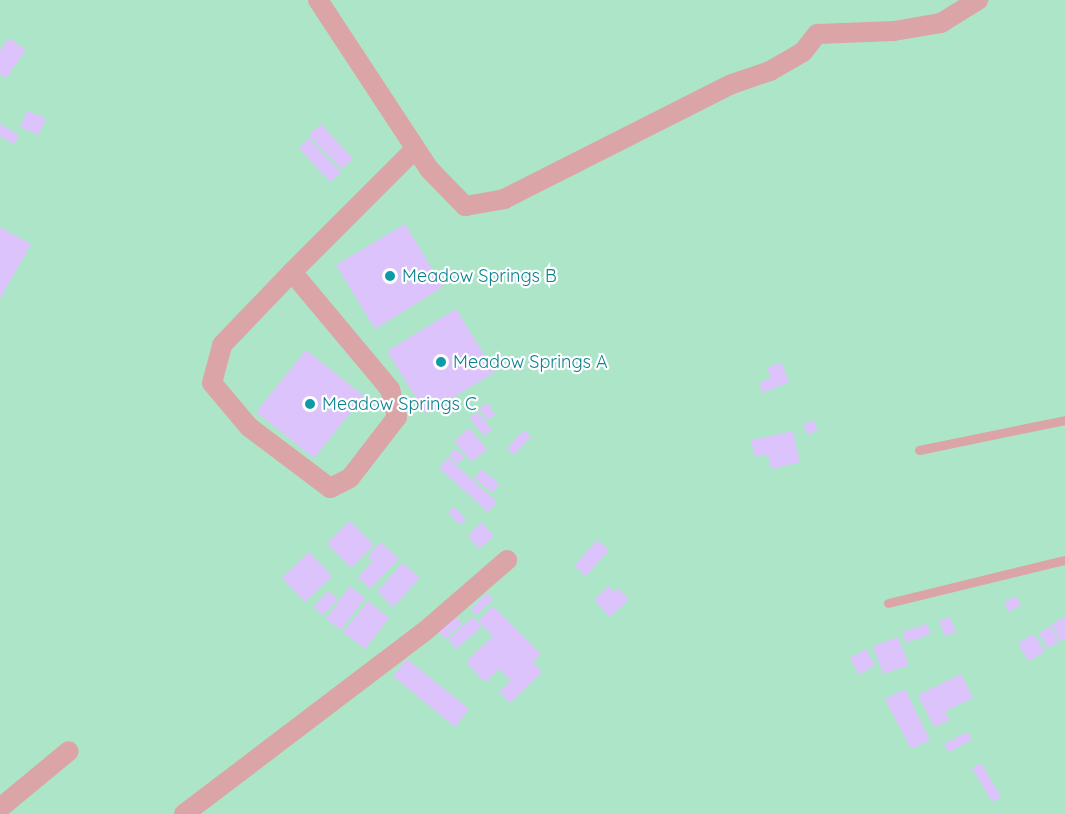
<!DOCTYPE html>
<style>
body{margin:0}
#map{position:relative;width:1065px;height:814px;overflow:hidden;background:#faf9ff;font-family:Quicksand,sans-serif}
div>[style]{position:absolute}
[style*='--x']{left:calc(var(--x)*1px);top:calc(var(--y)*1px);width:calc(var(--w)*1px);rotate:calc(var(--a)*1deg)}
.green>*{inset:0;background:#ade5c9}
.building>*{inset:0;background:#ddc3fb}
.service>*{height:9px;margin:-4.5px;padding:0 4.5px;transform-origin:4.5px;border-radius:4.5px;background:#dba5a7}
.minor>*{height:20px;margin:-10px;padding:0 10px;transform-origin:10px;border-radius:10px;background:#dba5a7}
.dots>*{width:16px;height:16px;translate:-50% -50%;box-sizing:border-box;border:3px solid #fff;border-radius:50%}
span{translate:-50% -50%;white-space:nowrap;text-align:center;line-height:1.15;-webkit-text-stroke:4.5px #fff;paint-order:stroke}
.culture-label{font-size:18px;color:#0d838f}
.left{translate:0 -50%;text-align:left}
</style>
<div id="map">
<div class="green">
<i style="clip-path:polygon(0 0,1065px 0,1065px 814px,0 814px)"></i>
</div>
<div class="building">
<i style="clip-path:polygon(9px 38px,26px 50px,6px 78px,0 74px,0 50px)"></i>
<i style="clip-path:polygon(27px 111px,46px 118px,39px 135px,20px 127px)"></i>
<i style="clip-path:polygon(0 124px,19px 135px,14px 144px,0 136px)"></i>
<i style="clip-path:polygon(321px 124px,353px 159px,341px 169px,309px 135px)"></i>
<i style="clip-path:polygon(309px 138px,341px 173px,330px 182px,299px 148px)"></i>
<i style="clip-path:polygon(405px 224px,443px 287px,375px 329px,336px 265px)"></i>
<i style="clip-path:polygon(0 227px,31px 244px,0 299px)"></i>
<i style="clip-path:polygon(456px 309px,495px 372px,426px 414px,387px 351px)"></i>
<i style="clip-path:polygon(306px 350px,364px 396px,314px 458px,256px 412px)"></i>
<i style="clip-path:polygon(781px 362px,789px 382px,763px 393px,759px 383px,771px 378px,767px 368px)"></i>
<i style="clip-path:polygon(488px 403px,495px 415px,487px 420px,479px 408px)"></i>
<i style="clip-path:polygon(478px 412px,492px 430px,484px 436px,469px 418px)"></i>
<i style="clip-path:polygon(813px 420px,818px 430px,808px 435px,803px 425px)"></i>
<i style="clip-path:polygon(469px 428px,487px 449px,472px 462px,454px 441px)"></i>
<i style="clip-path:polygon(524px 430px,531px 437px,514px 455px,507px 448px)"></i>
<i style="clip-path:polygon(793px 431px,800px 462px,771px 469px,768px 455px,755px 457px,751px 440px)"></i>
<i style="clip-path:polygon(456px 449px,465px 457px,457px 464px,449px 456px)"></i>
<i style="clip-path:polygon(448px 458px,497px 502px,488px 512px,439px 468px)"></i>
<i style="clip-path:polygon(482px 469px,499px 484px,492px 493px,474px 478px)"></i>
<i style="clip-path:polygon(454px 507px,466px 519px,460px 525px,448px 512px)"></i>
<i style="clip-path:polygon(350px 521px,374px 545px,351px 568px,327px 543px)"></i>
<i style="clip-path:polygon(481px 522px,494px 536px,479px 549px,468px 536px)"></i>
<i style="clip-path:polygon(597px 540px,609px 550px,586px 576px,574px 566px)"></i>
<i style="clip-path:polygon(381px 542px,399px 559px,370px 589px,358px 577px,373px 561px,368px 556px)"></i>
<i style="clip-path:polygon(309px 552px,332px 576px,305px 602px,282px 578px)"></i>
<i style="clip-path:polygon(403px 563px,420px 578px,393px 607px,377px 591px)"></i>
<i style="clip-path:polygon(350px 586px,365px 598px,341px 630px,326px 619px)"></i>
<i style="clip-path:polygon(609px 586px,615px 592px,618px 588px,629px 599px,610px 617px,594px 600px)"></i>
<i style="clip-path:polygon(328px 591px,338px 599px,323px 615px,313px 607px)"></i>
<i style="clip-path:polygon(487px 593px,493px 599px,477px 615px,471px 609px)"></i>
<i style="clip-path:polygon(1016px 596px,1021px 605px,1009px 612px,1004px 602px)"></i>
<i style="clip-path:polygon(368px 601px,389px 618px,365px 649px,343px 632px)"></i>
<i style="clip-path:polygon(493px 606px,541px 654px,533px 662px,542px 672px,510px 703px,499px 692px,511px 681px,499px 669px,485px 682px,466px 662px,493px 636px,478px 621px)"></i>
<i style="clip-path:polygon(451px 611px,462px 624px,445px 639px,434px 626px)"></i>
<i style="clip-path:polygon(473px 617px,482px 627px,456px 649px,448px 639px)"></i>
<i style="clip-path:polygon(950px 617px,956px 632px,945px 636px,939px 621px)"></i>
<i style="clip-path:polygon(1065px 617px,1065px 639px,1060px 641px,1052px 624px)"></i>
<i style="clip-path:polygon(927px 624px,931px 634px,906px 643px,902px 632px)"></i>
<i style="clip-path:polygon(1051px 626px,1059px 642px,1047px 648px,1039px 633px)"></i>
<i style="clip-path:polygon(1034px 634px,1045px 652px,1028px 661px,1018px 643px)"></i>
<i style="clip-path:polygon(898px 637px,909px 665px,883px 674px,873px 646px)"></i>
<i style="clip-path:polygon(866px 649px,875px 665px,859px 675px,850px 658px)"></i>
<i style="clip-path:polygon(407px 659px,469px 709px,455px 727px,393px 676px)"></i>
<i style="clip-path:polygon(961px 674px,973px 698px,945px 711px,950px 720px,934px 727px,918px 695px)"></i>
<i style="clip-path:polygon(905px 689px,930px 740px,911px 749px,885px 699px)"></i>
<i style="clip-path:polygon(967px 732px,972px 740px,949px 752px,944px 744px)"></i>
<i style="clip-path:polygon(981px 763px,1001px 797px,992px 802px,972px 768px)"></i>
</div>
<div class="service">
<i style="--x:919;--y:450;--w:149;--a:-11.6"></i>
<i style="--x:888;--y:603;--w:182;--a:-13.7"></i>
</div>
<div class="minor">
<i style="--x:318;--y:0;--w:202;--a:56.7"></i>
<i style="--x:429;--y:169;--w:52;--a:45.8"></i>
<i style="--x:465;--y:206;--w:40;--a:-10"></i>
<i style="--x:504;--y:199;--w:255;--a:-26.8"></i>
<i style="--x:732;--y:84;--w:40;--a:-18.9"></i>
<i style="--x:770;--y:71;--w:38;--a:-30"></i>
<i style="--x:803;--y:52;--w:23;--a:-52"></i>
<i style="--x:817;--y:34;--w:77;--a:-2.2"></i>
<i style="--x:894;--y:31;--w:48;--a:-9.7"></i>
<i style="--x:941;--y:23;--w:44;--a:-31.9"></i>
<i style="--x:292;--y:272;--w:153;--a:50.1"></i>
<i style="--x:390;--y:389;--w:29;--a:76"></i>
<i style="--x:397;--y:417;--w:77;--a:127.6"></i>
<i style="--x:350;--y:478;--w:22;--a:153"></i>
<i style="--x:330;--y:488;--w:101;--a:-143"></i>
<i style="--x:249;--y:427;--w:57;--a:-130.1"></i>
<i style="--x:212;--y:383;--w:39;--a:-75"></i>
<i style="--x:222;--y:345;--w:101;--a:-46.2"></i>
<i style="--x:292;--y:272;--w:174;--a:-45"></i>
<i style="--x:0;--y:808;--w:89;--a:-39.6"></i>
<i style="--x:184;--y:814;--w:301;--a:-37.2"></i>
<i style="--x:424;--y:632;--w:110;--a:-40.9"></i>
</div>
<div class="dots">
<i style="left:390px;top:276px;background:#0f9aa8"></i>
<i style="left:441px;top:362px;background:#0f9aa8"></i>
<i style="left:310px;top:404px;background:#0f9aa8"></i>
</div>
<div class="culture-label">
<span class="left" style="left:402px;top:276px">Meadow Springs B</span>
<span class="left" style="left:453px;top:362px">Meadow Springs A</span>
<span class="left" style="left:322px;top:404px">Meadow Springs C</span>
</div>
</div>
